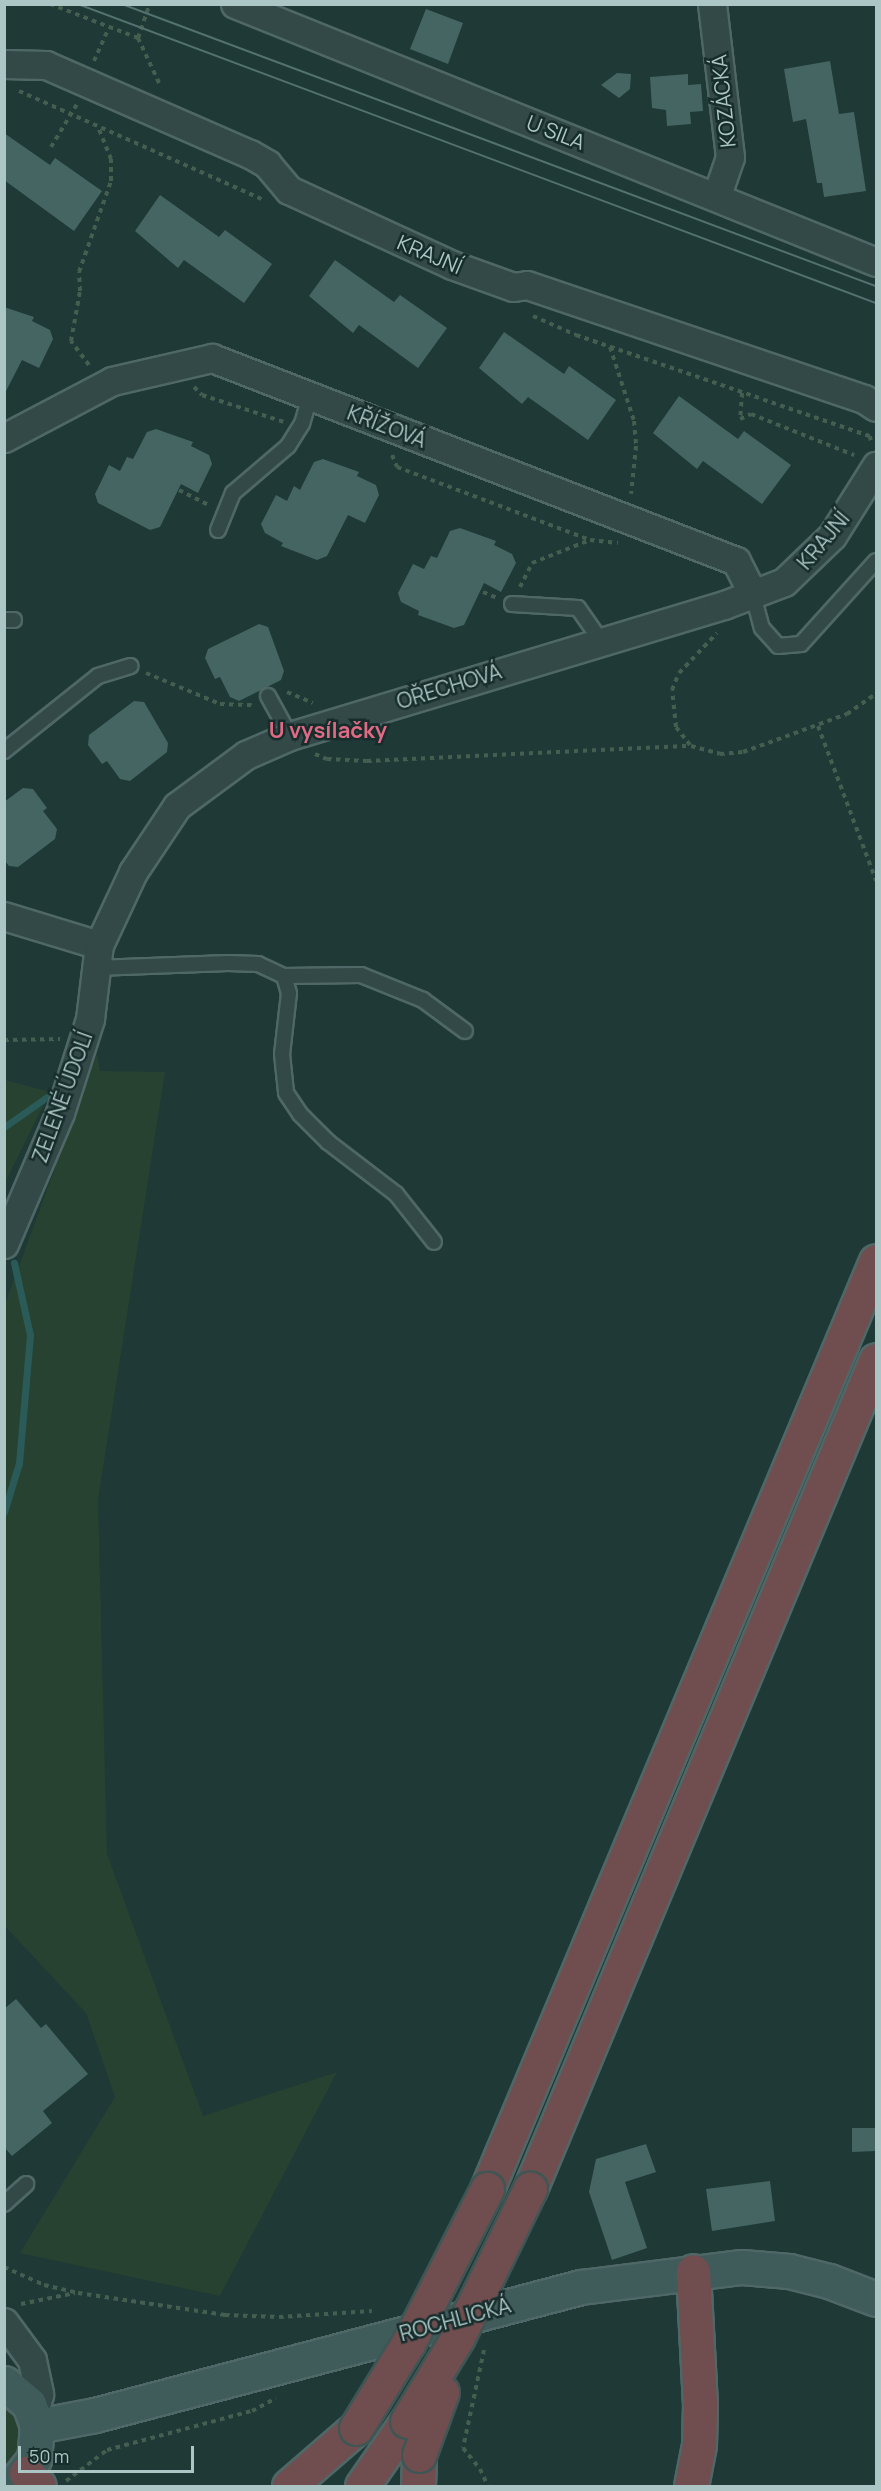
<!DOCTYPE html>
<meta charset="utf-8">
<style>
body{margin:0}
#map{position:relative;width:881px;height:2491px;overflow:hidden;background:#1e3936;font-family:Manrope,sans-serif}
div>[style]{position:absolute}
[style*='--x']{left:calc(var(--x)*1px);top:calc(var(--y)*1px);width:calc(var(--w)*1px);rotate:calc(var(--a)*1deg)}
.green>*{inset:0;background:#274230}
.stream>*{height:7px;margin:-3.5px;padding:0 3.5px;transform-origin:3.5px;border-radius:3.5px;background:#2b5b58}
.building>*{inset:0;background:#456563}
.path>*{height:4px;margin-top:-2px;transform-origin:0;background:repeating-linear-gradient(90deg,#445e50 0 4.5px,transparent 0 9px)}
.roads{filter:drop-shadow(2px 0 #4f6766) drop-shadow(-2px 0 #4f6766) drop-shadow(0 2px #4f6766) drop-shadow(0 -2px #4f6766)}
.lane>*{height:14px;margin:-7px;padding:0 7px;transform-origin:7px;border-radius:7px;background:#324947}
.street>*{height:27px;margin:-13.5px;padding:0 13.5px;transform-origin:13.5px;border-radius:13.5px;background:#324947}
.secondary>*{height:33px;margin:-16.5px;padding:0 16.5px;transform-origin:16.5px;border-radius:16.5px;background:#3f5c5b}
.highway>*{height:33px;margin:-16.5px;padding:0 16.5px;transform-origin:16.5px;border-radius:16.5px;background:#704e4f}
.tram>*{height:1.5px;margin:-0.75px;padding:0 0.75px;transform-origin:0.75px;border-radius:0.75px;background:#53716f}
.bridges{filter:drop-shadow(2px 0 #3f5655) drop-shadow(-2px 0 #3f5655) drop-shadow(0 2px #3f5655) drop-shadow(0 -2px #3f5655)}
.highway-bridge>*{height:33px;margin:-16.5px;padding:0 16.5px;transform-origin:16.5px;border-radius:16.5px;background:#704e4f}
span{translate:-50% -50%;white-space:nowrap;text-align:center;line-height:1.15;-webkit-text-stroke:5px #172d2c;paint-order:stroke}
.street-label{font-size:21px;color:#abc6c5}
.neighbourhood-label{font-size:22px;color:#e16a85;font-weight:700}
.frame{position:absolute;inset:0;border:6px solid #abc6c5;pointer-events:none}
.scale{position:absolute;left:18px;top:2446px;width:176px;height:27px;box-sizing:border-box;border:3px solid #abc6c5;border-top:0;padding-left:8px;font-size:18px;line-height:21px;white-space:nowrap;color:#abc6c5;-webkit-text-stroke:4px #172d2c;paint-order:stroke}
</style>
<div id="map">
<div class="green">
<i style="clip-path:polygon(97px 1054px,100px 1071px,165px 1072px,98px 1500px,107px 1854px,203px 2116px,337px 2072px,220px 2296px,20px 2253px,115px 2097px,86px 2013px,4px 1925px,5px 1304px)"></i>
<i style="clip-path:polygon(5px 1080px,50px 1092px,5px 1183px,4px 1080px)"></i>
<i style="clip-path:polygon(4px 2401px,20px 2423px,21px 2437px,18px 2451px,4px 2470px)"></i>
</div>
<div class="stream">
<i style="--x:4;--y:1127;--w:52;--a:-34.9"></i>
<i style="--x:4;--y:1512;--w:51;--a:-73"></i>
<i style="--x:19;--y:1463;--w:128;--a:-85.1"></i>
<i style="--x:30;--y:1335;--w:74;--a:-102.5"></i>
</div>
<div class="building">
<i style="clip-path:polygon(426px 9px,463px 23px,448px 64px,410px 49px)"></i>
<i style="clip-path:polygon(830px 61px,839px 114px,854px 112px,866px 191px,824px 197px,822px 183px,817px 183px,806px 119px,793px 122px,784px 69px)"></i>
<i style="clip-path:polygon(617px 73px,631px 74px,630px 89px,619px 98px,601px 85px)"></i>
<i style="clip-path:polygon(688px 74px,688px 85px,701px 84px,703px 111px,690px 112px,691px 124px,667px 126px,666px 110px,652px 108px,650px 77px)"></i>
<i style="clip-path:polygon(4px 133px,50px 165px,55px 158px,102px 191px,74px 231px,4px 180px)"></i>
<i style="clip-path:polygon(160px 195px,219px 237px,225px 230px,272px 264px,244px 303px,184px 260px,178px 268px,135px 231px)"></i>
<i style="clip-path:polygon(335px 260px,394px 302px,400px 295px,447px 328px,418px 368px,359px 325px,353px 333px,309px 296px)"></i>
<i style="clip-path:polygon(4px 307px,34px 317px,32px 321px,50px 330px,53px 339px,39px 368px,22px 360px,4px 395px)"></i>
<i style="clip-path:polygon(504px 332px,564px 374px,569px 366px,616px 400px,588px 440px,528px 397px,522px 404px,479px 368px)"></i>
<i style="clip-path:polygon(679px 396px,738px 439px,744px 431px,791px 465px,762px 504px,703px 461px,697px 469px,653px 433px)"></i>
<i style="clip-path:polygon(156px 429px,193px 442px,191px 446px,209px 455px,212px 464px,198px 493px,181px 484px,160px 527px,150px 530px,98px 503px,95px 494px,109px 465px,120px 471px,127px 457px,133px 459px,147px 432px)"></i>
<i style="clip-path:polygon(323px 459px,359px 472px,357px 476px,376px 485px,379px 495px,365px 523px,348px 515px,327px 556px,317px 560px,281px 546px,283px 543px,265px 533px,261px 524px,276px 495px,287px 501px,294px 486px,300px 490px,314px 462px)"></i>
<i style="clip-path:polygon(460px 528px,496px 541px,494px 545px,512px 554px,516px 563px,501px 592px,484px 583px,464px 625px,454px 628px,418px 615px,419px 611px,401px 602px,398px 593px,413px 564px,424px 569px,431px 556px,437px 558px,450px 531px)"></i>
<i style="clip-path:polygon(259px 624px,268px 627px,284px 671px,281px 680px,239px 701px,230px 697px,220px 677px,215px 679px,205px 658px,208px 649px)"></i>
<i style="clip-path:polygon(134px 701px,144px 702px,168px 743px,167px 752px,130px 781px,120px 779px,107px 761px,102px 764px,88px 745px,89px 735px)"></i>
<i style="clip-path:polygon(23px 788px,33px 789px,47px 808px,43px 811px,57px 829px,55px 839px,18px 867px,9px 866px,4px 860px,4px 802px)"></i>
<i style="clip-path:polygon(16px 1999px,41px 2028px,46px 2024px,88px 2074px,43px 2111px,52px 2123px,12px 2156px,4px 2147px,4px 2009px)"></i>
<i style="clip-path:polygon(852px 2128px,876px 2128px,876px 2151px,852px 2152px)"></i>
<i style="clip-path:polygon(646px 2144px,656px 2172px,625px 2182px,647px 2248px,612px 2260px,589px 2192px,596px 2159px)"></i>
<i style="clip-path:polygon(770px 2181px,775px 2221px,712px 2231px,706px 2189px)"></i>
</div>
<div class="path">
<i style="--x:50;--y:4;--w:94;--a:21.1"></i>
<i style="--x:138;--y:38;--w:36;--a:-71"></i>
<i style="--x:138;--y:38;--w:54;--a:64.9"></i>
<i style="--x:94;--y:61;--w:35;--a:-66"></i>
<i style="--x:19;--y:91;--w:268;--a:24"></i>
<i style="--x:51;--y:147;--w:50;--a:-58.8"></i>
<i style="--x:533;--y:316;--w:47;--a:23.8"></i>
<i style="--x:576;--y:335;--w:311;--a:19"></i>
<i style="--x:870;--y:436;--w:6;--a:81"></i>
<i style="--x:610;--y:347;--w:78;--a:72"></i>
<i style="--x:634;--y:421;--w:25;--a:85"></i>
<i style="--x:636;--y:446;--w:48;--a:95.9"></i>
<i style="--x:89;--y:365;--w:30;--a:-127"></i>
<i style="--x:71;--y:341;--w:51;--a:-79.8"></i>
<i style="--x:80;--y:291;--w:19;--a:-93"></i>
<i style="--x:79;--y:272;--w:96;--a:-70.6"></i>
<i style="--x:111;--y:181;--w:22;--a:-90"></i>
<i style="--x:111;--y:159;--w:35;--a:-112"></i>
<i style="--x:194;--y:387;--w:11;--a:45"></i>
<i style="--x:202;--y:395;--w:86;--a:18.2"></i>
<i style="--x:742;--y:393;--w:26;--a:94"></i>
<i style="--x:740;--y:419;--w:12;--a:-24"></i>
<i style="--x:751;--y:414;--w:111;--a:21.7"></i>
<i style="--x:392;--y:455;--w:13;--a:67"></i>
<i style="--x:397;--y:467;--w:206;--a:20.7"></i>
<i style="--x:590;--y:540;--w:28;--a:6"></i>
<i style="--x:179;--y:490;--w:35;--a:27"></i>
<i style="--x:520;--y:587;--w:27;--a:-63"></i>
<i style="--x:532;--y:563;--w:62;--a:-21.6"></i>
<i style="--x:483;--y:592;--w:15;--a:23"></i>
<i style="--x:146;--y:673;--w:80;--a:22.7"></i>
<i style="--x:220;--y:704;--w:35;--a:2"></i>
<i style="--x:287;--y:692;--w:28;--a:23"></i>
<i style="--x:818;--y:726;--w:165;--a:69.4"></i>
<i style="--x:690;--y:745;--w:23;--a:-128"></i>
<i style="--x:676;--y:727;--w:37;--a:-96"></i>
<i style="--x:672;--y:690;--w:18;--a:-68"></i>
<i style="--x:679;--y:673;--w:55;--a:-46.5"></i>
<i style="--x:315;--y:754;--w:13;--a:23"></i>
<i style="--x:327;--y:759;--w:40;--a:2.9"></i>
<i style="--x:367;--y:761;--w:324;--a:-2.7"></i>
<i style="--x:691;--y:746;--w:30;--a:15"></i>
<i style="--x:720;--y:754;--w:23;--a:-5"></i>
<i style="--x:743;--y:752;--w:111;--a:-20.1"></i>
<i style="--x:847;--y:714;--w:35;--a:-35"></i>
<i style="--x:4;--y:1040;--w:56;--a:-1"></i>
<i style="--x:4;--y:2267;--w:44;--a:24.2"></i>
<i style="--x:44;--y:2285;--w:35;--a:13"></i>
<i style="--x:78;--y:2293;--w:149;--a:8.5"></i>
<i style="--x:225;--y:2315;--w:54;--a:2.1"></i>
<i style="--x:279;--y:2317;--w:93;--a:-3.7"></i>
<i style="--x:21;--y:2304;--w:55;--a:-11.5"></i>
<i style="--x:484;--y:2350;--w:100;--a:102.1"></i>
<i style="--x:463;--y:2448;--w:27;--a:51"></i>
<i style="--x:480;--y:2469;--w:19;--a:65"></i>
<i style="--x:66;--y:2481;--w:51;--a:-37.1"></i>
<i style="--x:107;--y:2450;--w:150;--a:-15.1"></i>
<i style="--x:252;--y:2411;--w:27;--a:-28"></i>
</div>
<div class="roads">
<div class="lane">
<i style="--x:218;--y:530;--w:40;--a:-68"></i>
<i style="--x:233;--y:493;--w:72;--a:-40.5"></i>
<i style="--x:288;--y:446;--w:26;--a:-58"></i>
<i style="--x:302;--y:424;--w:29;--a:-74"></i>
<i style="--x:753;--y:595;--w:34;--a:75"></i>
<i style="--x:762;--y:628;--w:24;--a:48"></i>
<i style="--x:778;--y:646;--w:23;--a:-5"></i>
<i style="--x:801;--y:644;--w:112;--a:-47.9"></i>
<i style="--x:512;--y:604;--w:66;--a:3.5"></i>
<i style="--x:578;--y:608;--w:40;--a:55.1"></i>
<i style="--x:4;--y:620;--w:10;--a:0"></i>
<i style="--x:268;--y:696;--w:46;--a:61.2"></i>
<i style="--x:4;--y:751;--w:120;--a:-38.6"></i>
<i style="--x:98;--y:676;--w:34;--a:-17"></i>
<i style="--x:96;--y:968;--w:132;--a:-2.2"></i>
<i style="--x:228;--y:963;--w:30;--a:2"></i>
<i style="--x:258;--y:964;--w:29;--a:25"></i>
<i style="--x:284;--y:976;--w:77;--a:-0.7"></i>
<i style="--x:361;--y:975;--w:67;--a:22"></i>
<i style="--x:423;--y:1000;--w:52;--a:36.4"></i>
<i style="--x:284;--y:976;--w:18;--a:74"></i>
<i style="--x:289;--y:993;--w:61;--a:96.5"></i>
<i style="--x:282;--y:1054;--w:39;--a:84"></i>
<i style="--x:286;--y:1093;--w:25;--a:56"></i>
<i style="--x:300;--y:1114;--w:40;--a:45"></i>
<i style="--x:328;--y:1142;--w:86;--a:37.4"></i>
<i style="--x:396;--y:1194;--w:61;--a:51.6"></i>
<i style="--x:4;--y:2204;--w:30;--a:-42"></i>
</div>
<div class="street">
<i style="--x:235;--y:4;--w:691;--a:21.92"></i>
<i style="--x:712;--y:4;--w:154;--a:83.3"></i>
<i style="--x:730;--y:157;--w:40;--a:108.9"></i>
<i style="--x:4;--y:64;--w:42;--a:1.4"></i>
<i style="--x:46;--y:65;--w:223;--a:23.6"></i>
<i style="--x:250;--y:154;--w:20;--a:30"></i>
<i style="--x:267;--y:164;--w:34;--a:50"></i>
<i style="--x:289;--y:190;--w:179;--a:24.7"></i>
<i style="--x:452;--y:265;--w:65;--a:19.8"></i>
<i style="--x:513;--y:287;--w:14;--a:-8"></i>
<i style="--x:527;--y:285;--w:356;--a:18.7"></i>
<i style="--x:864;--y:399;--w:14;--a:34"></i>
<i style="--x:4;--y:438;--w:122;--a:-27.8"></i>
<i style="--x:112;--y:381;--w:103;--a:-13"></i>
<i style="--x:212;--y:358;--w:562;--a:21.18"></i>
<i style="--x:736;--y:561;--w:38;--a:63"></i>
<i style="--x:4;--y:916;--w:99;--a:17"></i>
<i style="--x:4;--y:1244;--w:142;--a:-66.9"></i>
<i style="--x:60;--y:1113;--w:99;--a:-72.3"></i>
<i style="--x:90;--y:1019;--w:75;--a:-83.1"></i>
<i style="--x:99;--y:945;--w:81;--a:-65"></i>
<i style="--x:133;--y:872;--w:79;--a:-56.3"></i>
<i style="--x:177;--y:806;--w:86;--a:-36.5"></i>
<i style="--x:246;--y:755;--w:48;--a:-23.4"></i>
<i style="--x:290;--y:736;--w:453;--a:-16.8"></i>
<i style="--x:724;--y:605;--w:64;--a:-21"></i>
<i style="--x:784;--y:582;--w:66;--a:-43.8"></i>
<i style="--x:832;--y:536;--w:83;--a:-57.8"></i>
<i style="--x:4;--y:2322;--w:47;--a:53.6"></i>
<i style="--x:32;--y:2360;--w:35;--a:78"></i>
<i style="--x:39;--y:2394;--w:21;--a:104"></i>
</div>
<div class="secondary">
<i style="--x:4;--y:2383;--w:33;--a:40"></i>
<i style="--x:29;--y:2404;--w:23;--a:70"></i>
<i style="--x:37;--y:2426;--w:33;--a:95"></i>
<i style="--x:34;--y:2459;--w:35;--a:129"></i>
<i style="--x:37;--y:2426;--w:59;--a:-10.7"></i>
<i style="--x:95;--y:2415;--w:503;--a:-14.76"></i>
<i style="--x:581;--y:2287;--w:162;--a:-7.1"></i>
<i style="--x:742;--y:2267;--w:47;--a:4.9"></i>
<i style="--x:789;--y:2271;--w:41;--a:14"></i>
<i style="--x:829;--y:2281;--w:50;--a:21"></i>
</div>
<div class="highway">
<i style="--x:487;--y:2189;--w:1006;--a:-67.26"></i>
<i style="--x:530;--y:2189;--w:898;--a:-67.35"></i>
<i style="--x:26;--y:2473;--w:18;--a:45"></i>
<i style="--x:289;--y:2486;--w:89;--a:-40.9"></i>
<i style="--x:362;--y:2486;--w:79;--a:-55.3"></i>
<i style="--x:418;--y:2486;--w:31;--a:-88"></i>
<i style="--x:691;--y:2486;--w:42;--a:-79"></i>
<i style="--x:699;--y:2445;--w:40;--a:-88.6"></i>
<i style="--x:700;--y:2405;--w:134;--a:-93"></i>
</div>
</div>
<div class="tram">
<i style="--x:78;--y:4;--w:852;--a:20.54"></i>
<i style="--x:122;--y:4;--w:805;--a:20.51"></i>
</div>
<div class="bridges">
<div class="highway-bridge">
<i style="--x:407;--y:2421;--w:98;--a:-58.7"></i>
<i style="--x:458;--y:2337;--w:165;--a:-64.1"></i>
<i style="--x:356;--y:2428;--w:101;--a:-58.4"></i>
<i style="--x:409;--y:2342;--w:172;--a:-63"></i>
<i style="--x:419;--y:2455;--w:67;--a:-69.9"></i>
</div>
</div>
<div class="street-label">
<span style="left:723px;top:101px;rotate:-96deg">KOZÁCKÁ</span>
<span style="left:556px;top:132px;rotate:21deg">U SILA</span>
<span style="left:430px;top:254px;rotate:23deg">KRAJNÍ</span>
<span style="left:387px;top:426px;rotate:21deg">KŘÍŽOVÁ</span>
<span style="left:823px;top:540px;rotate:-50deg">KRAJNÍ</span>
<span style="left:449px;top:686px;rotate:-17deg">OŘECHOVÁ</span>
<span style="left:62px;top:1097px;rotate:-70deg">ZELENÉ ÚDOLÍ</span>
<span style="left:455px;top:2319px;rotate:-15deg">ROCHLICKÁ</span>
</div>
<div class="neighbourhood-label">
<span style="left:328px;top:731px">U vysílačky</span>
</div>
<div class="frame"></div>
<div class="scale">50 m</div>
</div>
